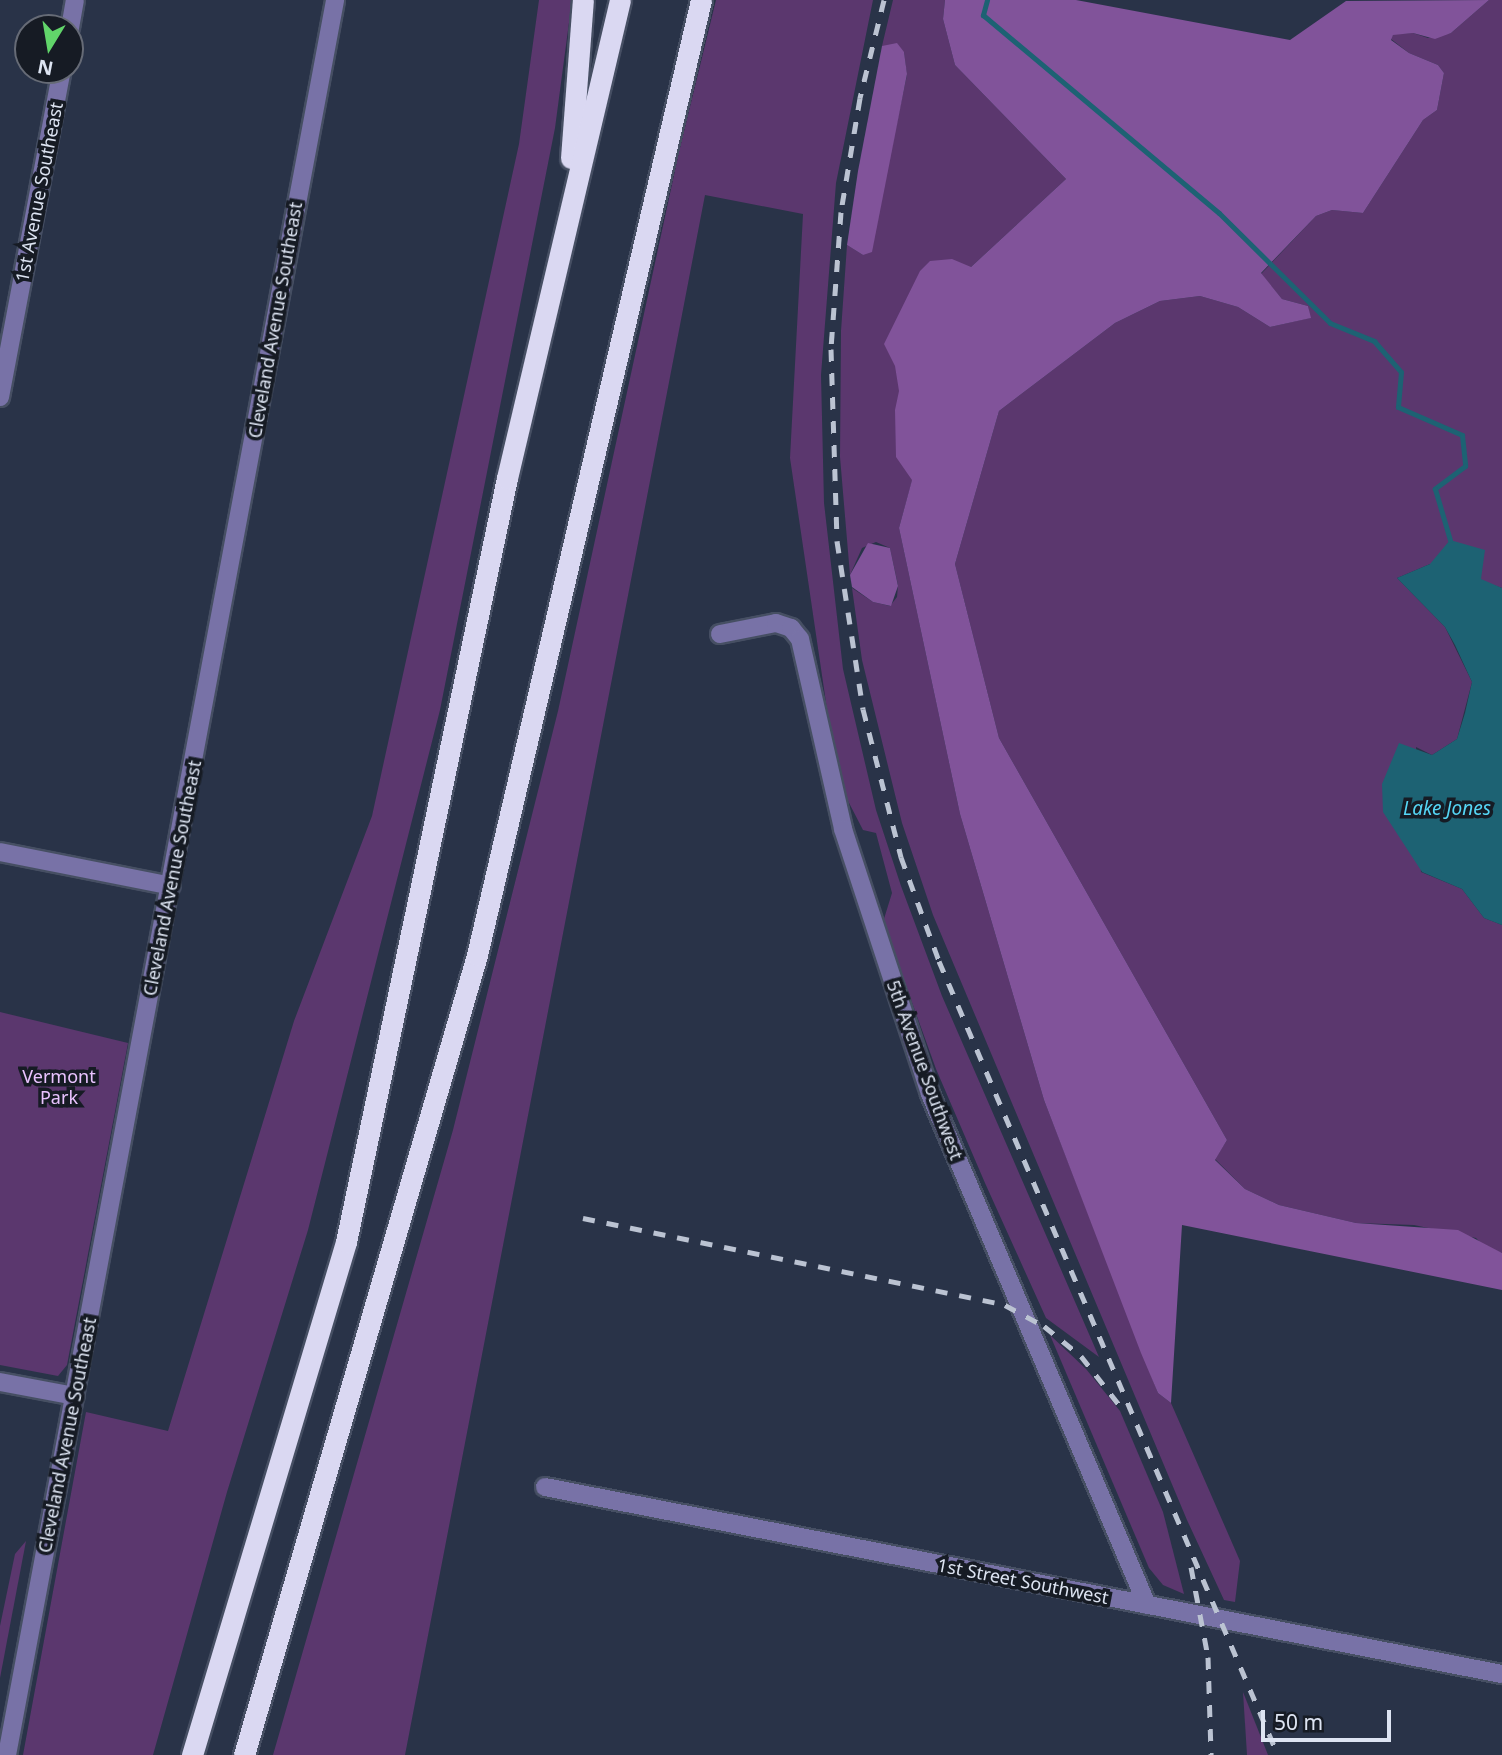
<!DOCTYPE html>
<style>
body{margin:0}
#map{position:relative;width:1502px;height:1755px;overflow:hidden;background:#293348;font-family:"Noto Sans",sans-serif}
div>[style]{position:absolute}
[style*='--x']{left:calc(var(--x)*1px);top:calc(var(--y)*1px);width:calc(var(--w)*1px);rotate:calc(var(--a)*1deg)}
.green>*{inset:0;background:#5b376e}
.forest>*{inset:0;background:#81539a}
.water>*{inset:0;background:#1d6273}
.stream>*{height:5px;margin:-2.5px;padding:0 2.5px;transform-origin:2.5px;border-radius:2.5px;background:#1d6273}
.roads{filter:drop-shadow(2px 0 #464f63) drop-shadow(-2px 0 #464f63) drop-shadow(0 2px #464f63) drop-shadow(0 -2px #464f63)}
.minor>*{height:18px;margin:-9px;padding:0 9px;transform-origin:9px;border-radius:9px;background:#7872a7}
.highway>*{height:21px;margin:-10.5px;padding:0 10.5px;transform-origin:10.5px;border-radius:10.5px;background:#dad8f2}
.rail>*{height:5px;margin-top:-2.5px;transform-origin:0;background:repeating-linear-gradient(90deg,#bbc3d2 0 12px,transparent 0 24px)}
span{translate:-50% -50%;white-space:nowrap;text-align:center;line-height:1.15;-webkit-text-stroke:7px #161b24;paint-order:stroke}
.street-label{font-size:18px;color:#dde4f2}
.park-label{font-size:18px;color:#e9c3ff}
.water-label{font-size:19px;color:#55d6f5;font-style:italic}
.north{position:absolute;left:14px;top:14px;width:70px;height:70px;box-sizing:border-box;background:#161b24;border:2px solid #666b76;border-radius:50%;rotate:191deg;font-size:19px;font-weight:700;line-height:28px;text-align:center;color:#dde4f2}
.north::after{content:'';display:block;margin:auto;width:24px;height:32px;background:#61d56a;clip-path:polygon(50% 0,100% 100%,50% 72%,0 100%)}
.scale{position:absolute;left:1261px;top:1710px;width:130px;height:32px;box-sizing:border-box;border:4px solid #dde4f2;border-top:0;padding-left:9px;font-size:21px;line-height:24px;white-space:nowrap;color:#dde4f2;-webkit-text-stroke:5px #161b24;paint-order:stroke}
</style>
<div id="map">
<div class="green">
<i style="clip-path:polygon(539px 0,572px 0,555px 128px,440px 710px,308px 1230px,227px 1492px,153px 1755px,23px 1755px,86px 1412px,168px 1431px,294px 1021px,372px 816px,519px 144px)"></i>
<i style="clip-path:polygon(716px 0,873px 0,836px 183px,821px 375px,824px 503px,843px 669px,876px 810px,901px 886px,942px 996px,1099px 1357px,1046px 1318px,985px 1183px,936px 1069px,883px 922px,892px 893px,876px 833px,863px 830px,847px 799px,833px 750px,790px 458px,803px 214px,705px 195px,405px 1755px,273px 1755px,453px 1130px,558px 711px,679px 152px)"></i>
<i style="clip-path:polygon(893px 0,945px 0,943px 19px,955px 65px,1066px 179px,971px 267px,899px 528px,960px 814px,1044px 1100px,1158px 1393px,1171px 1403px,1240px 1561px,1235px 1602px,1224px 1600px,1187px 1520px,933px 915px,902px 823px,862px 660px,852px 588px,873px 602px,890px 606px,897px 597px,898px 585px,890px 548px,876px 542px,862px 548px,850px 575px,840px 457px,841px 331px,847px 245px,863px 255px,879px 207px,907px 75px,904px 52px,882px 46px)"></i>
<i style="clip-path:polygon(1489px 0,1502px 0,1502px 588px,1430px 564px,1397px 578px,1445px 627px,1472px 682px,1457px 739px,1432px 755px,1416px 747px,1421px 872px,1462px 889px,1484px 918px,1502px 925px,1502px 1253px,1485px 1248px,1476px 1238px,1414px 1225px,1356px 1223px,1279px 1205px,1245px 1189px,1215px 1159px,1227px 1140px,999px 738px,955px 564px,999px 411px,1115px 323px,1160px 301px,1200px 296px,1238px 307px,1270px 327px,1310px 318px,1308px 306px,1282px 299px,1261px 274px,1316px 216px,1332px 210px,1363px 213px,1423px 120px,1437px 110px,1444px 73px,1438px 65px,1409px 53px,1391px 39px,1393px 34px,1413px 33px,1428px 38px,1451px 33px)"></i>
<i style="clip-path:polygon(0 1012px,128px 1043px,67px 1365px,58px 1376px,0 1365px)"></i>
<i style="clip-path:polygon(1050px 1335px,1086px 1369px,1120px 1411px,1163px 1512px,1184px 1594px,1163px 1585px,1149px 1568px)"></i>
<i style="clip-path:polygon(26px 1541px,0 1678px,0 1626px,15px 1554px)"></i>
<i style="clip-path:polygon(1243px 1692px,1268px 1755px,1247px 1755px)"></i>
</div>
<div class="forest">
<i style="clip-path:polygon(945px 0,1076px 0,1290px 40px,1346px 1px,1489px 0,1451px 33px,1435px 39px,1413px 33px,1393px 35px,1391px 40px,1409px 53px,1438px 65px,1444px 73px,1437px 110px,1423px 120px,1363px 213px,1332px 210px,1316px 216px,1261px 273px,1282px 299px,1308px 306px,1311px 318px,1270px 327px,1238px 307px,1200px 296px,1160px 301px,1115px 323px,999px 411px,955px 564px,999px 738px,1227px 1140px,1215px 1160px,1245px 1189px,1279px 1205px,1356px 1223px,1458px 1230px,1502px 1253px,1502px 1290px,1182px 1225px,1171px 1403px,1158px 1393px,1141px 1353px,1044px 1100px,960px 814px,899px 528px,912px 480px,896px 457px,895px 410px,899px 391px,895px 366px,884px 344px,920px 271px,930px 261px,952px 259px,971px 267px,1066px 179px,955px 65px,943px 19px)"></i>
<i style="clip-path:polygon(897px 43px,904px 52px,907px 74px,872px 252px,863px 255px,847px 245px,858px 171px,882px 46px)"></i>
<i style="clip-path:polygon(868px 543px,890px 548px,898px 586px,891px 606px,873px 602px,852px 587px,850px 575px)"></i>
</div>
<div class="water">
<i style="clip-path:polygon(1450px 540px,1485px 550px,1481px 579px,1502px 588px,1502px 925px,1484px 918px,1462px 889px,1422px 872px,1383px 812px,1382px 784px,1399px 743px,1432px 755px,1457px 739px,1465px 713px,1472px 682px,1455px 645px,1445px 627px,1397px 578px,1430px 564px)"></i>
</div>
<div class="stream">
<i style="--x:987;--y:0;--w:16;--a:105"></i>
<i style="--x:983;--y:15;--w:308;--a:40"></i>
<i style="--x:1219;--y:213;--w:156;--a:44.7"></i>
<i style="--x:1330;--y:323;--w:48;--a:22.2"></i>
<i style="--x:1374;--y:341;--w:41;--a:48.9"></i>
<i style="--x:1401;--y:372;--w:35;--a:95"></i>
<i style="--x:1398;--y:407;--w:70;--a:23.6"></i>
<i style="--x:1462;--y:435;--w:31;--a:84"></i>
<i style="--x:1465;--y:466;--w:38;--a:143"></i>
<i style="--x:1435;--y:489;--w:53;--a:73.6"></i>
</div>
<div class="roads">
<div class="minor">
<i style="--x:70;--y:28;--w:28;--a:-80"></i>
<i style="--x:0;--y:397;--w:333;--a:-79.3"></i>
<i style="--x:720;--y:634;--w:57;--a:-11.1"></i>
<i style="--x:776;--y:623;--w:16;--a:18"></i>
<i style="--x:791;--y:628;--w:14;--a:51"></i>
<i style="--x:800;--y:639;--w:195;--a:77.2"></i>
<i style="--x:843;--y:829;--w:279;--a:71.8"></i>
<i style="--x:930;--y:1094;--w:555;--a:66.99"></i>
<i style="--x:0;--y:852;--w:174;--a:11.2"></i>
<i style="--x:0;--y:1382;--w:76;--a:10.6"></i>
<i style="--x:545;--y:1487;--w:975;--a:11.06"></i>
<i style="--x:7;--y:1755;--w:1785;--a:-79.41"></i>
</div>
<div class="highway">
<i style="--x:571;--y:158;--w:158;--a:-85.7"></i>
<i style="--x:192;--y:1755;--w:536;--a:-73.29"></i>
<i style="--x:346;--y:1242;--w:781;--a:-78.1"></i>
<i style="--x:507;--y:478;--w:491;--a:-76.7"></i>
<i style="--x:244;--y:1755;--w:833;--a:-73.76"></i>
<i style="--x:477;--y:955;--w:981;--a:-76.8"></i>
</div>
</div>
<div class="rail">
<i style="--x:884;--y:0;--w:101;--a:103.8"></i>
<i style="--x:860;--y:98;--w:116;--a:99.5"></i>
<i style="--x:841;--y:212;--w:137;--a:94.2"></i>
<i style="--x:831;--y:349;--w:192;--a:88.2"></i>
<i style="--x:837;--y:541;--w:170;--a:81.2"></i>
<i style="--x:863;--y:709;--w:153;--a:75.6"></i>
<i style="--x:901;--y:857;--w:111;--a:69.9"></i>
<i style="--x:939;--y:961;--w:863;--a:66.88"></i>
<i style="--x:583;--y:1218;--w:431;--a:11.6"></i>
<i style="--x:1005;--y:1305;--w:44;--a:28.3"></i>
<i style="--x:1044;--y:1326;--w:48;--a:39"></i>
<i style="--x:1081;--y:1356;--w:70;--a:52"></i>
<i style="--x:1191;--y:1567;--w:92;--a:79.3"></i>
<i style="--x:1208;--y:1657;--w:98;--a:88.2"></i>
</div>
<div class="street-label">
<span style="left:39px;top:192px;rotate:-79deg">1st Avenue Southeast</span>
<span style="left:275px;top:320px;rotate:-80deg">Cleveland Avenue Southeast</span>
<span style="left:172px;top:878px;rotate:-79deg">Cleveland Avenue Southeast</span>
<span style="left:925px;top:1070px;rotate:70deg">5th Avenue Southwest</span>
<span style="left:67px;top:1435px;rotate:-79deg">Cleveland Avenue Southeast</span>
<span style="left:1023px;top:1581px;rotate:11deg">1st Street Southwest</span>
</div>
<div class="park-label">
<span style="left:59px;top:1087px">Vermont<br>Park</span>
</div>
<div class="water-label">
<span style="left:1447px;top:809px">Lake Jones</span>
</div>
<div class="north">N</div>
<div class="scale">50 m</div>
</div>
